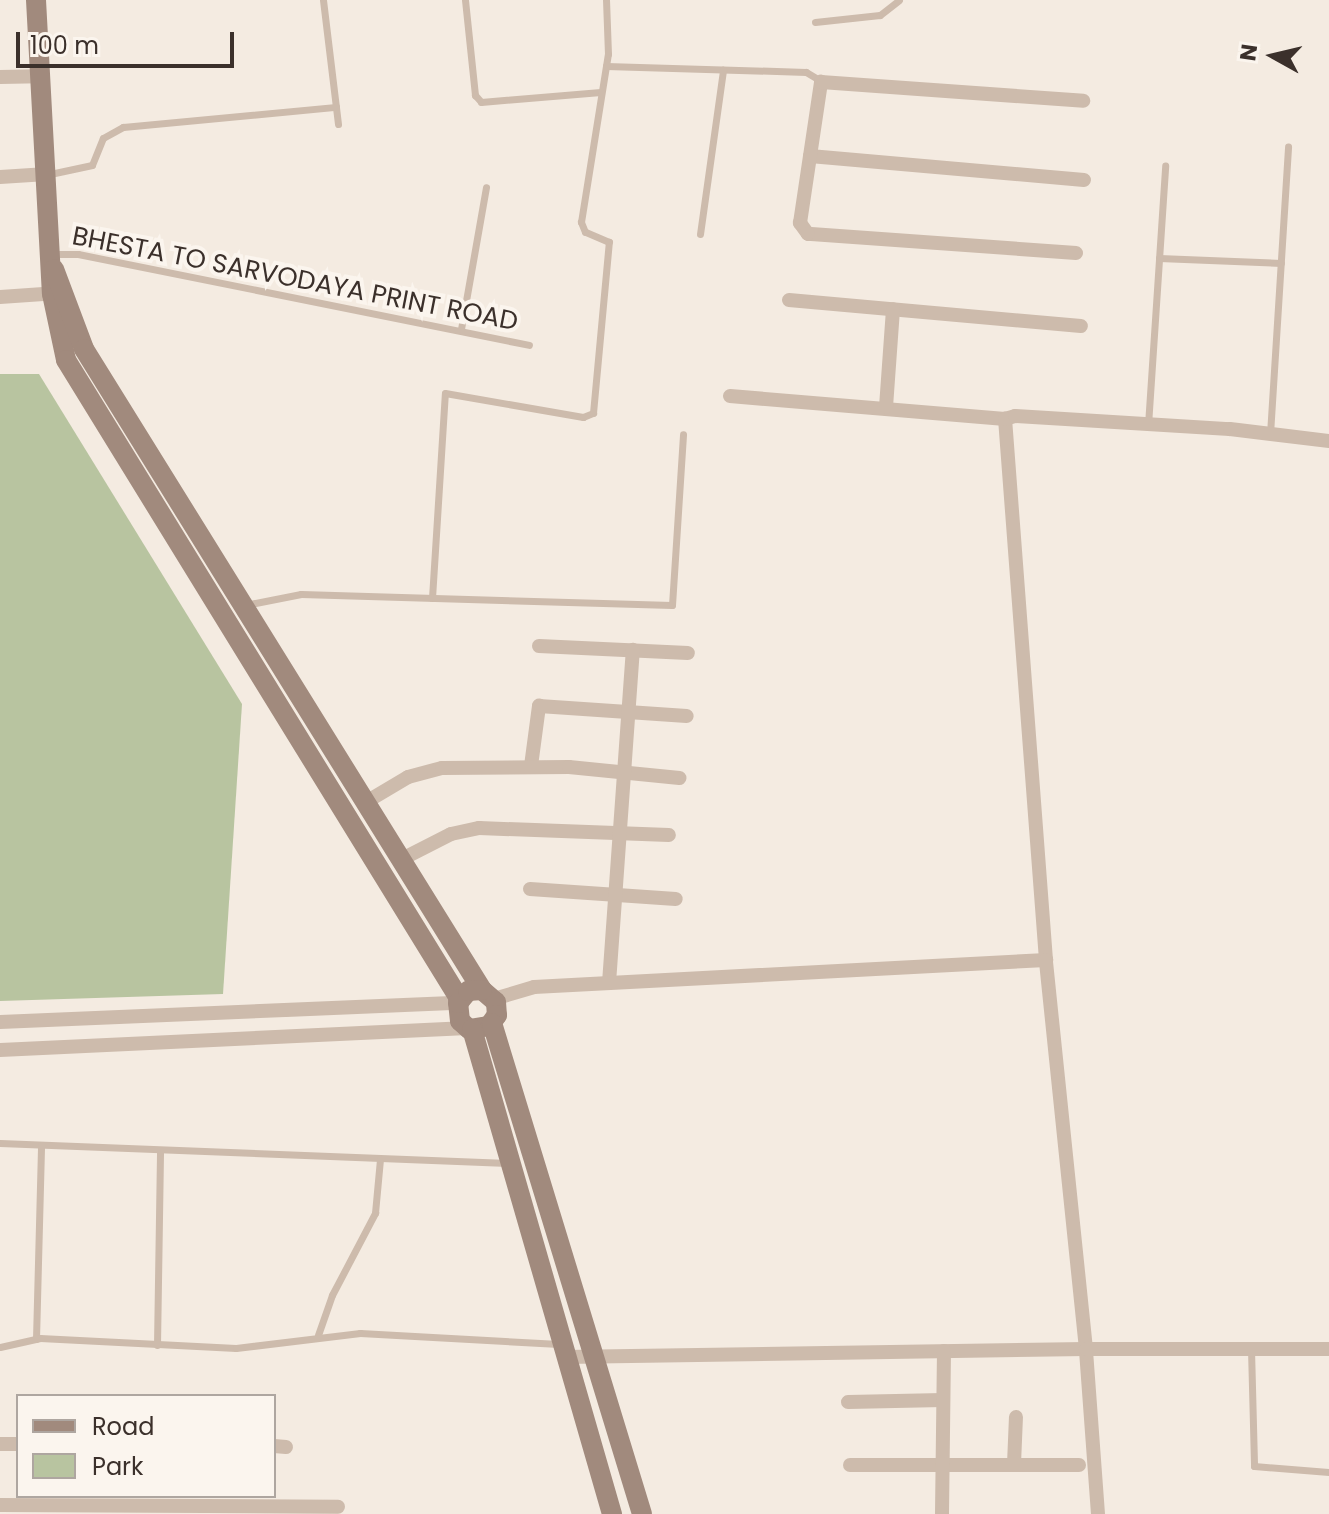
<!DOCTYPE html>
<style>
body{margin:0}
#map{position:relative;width:1329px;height:1514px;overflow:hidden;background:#f4ebe1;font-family:Poppins,sans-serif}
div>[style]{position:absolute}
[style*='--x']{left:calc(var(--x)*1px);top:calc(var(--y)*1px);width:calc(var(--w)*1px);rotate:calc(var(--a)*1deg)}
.green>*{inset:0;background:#b8c4a0}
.service>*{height:7px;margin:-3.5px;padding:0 3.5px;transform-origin:3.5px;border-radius:3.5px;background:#cdbbac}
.minor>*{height:14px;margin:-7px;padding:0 7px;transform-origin:7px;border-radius:7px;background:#cdbbac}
.secondary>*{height:20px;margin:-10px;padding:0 10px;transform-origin:10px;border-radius:10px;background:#a18a7d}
span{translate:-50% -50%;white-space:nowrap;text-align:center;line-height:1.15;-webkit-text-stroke:8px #fbf5ee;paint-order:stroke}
.street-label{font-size:26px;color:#3b302b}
.legend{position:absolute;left:16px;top:1394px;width:260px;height:104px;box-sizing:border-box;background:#fbf5ee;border:2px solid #aea6a0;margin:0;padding:10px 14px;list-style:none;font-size:24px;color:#3b302b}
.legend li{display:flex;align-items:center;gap:16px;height:40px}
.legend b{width:40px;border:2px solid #aea6a0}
.north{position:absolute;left:1233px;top:16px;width:80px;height:80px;-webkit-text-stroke:6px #fbf5ee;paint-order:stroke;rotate:278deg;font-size:22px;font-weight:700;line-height:32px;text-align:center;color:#3b302b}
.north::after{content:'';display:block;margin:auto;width:28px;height:36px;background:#3b302b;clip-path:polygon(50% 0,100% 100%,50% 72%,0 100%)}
.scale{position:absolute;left:16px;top:32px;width:218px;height:36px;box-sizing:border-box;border:4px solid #3b302b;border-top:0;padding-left:10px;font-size:24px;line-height:28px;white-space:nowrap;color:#3b302b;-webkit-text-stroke:6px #fbf5ee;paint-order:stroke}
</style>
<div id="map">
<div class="green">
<i style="clip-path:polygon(0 374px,39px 374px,242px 704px,223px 994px,0 1001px)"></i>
</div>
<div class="service">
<i style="--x:323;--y:0;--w:125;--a:83.1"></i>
<i style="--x:465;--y:0;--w:96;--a:84"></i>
<i style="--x:475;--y:95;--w:9;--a:49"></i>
<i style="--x:481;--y:102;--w:120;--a:-4.8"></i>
<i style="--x:815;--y:22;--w:65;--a:-6.1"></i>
<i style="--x:880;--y:15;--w:24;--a:-38"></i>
<i style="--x:606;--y:66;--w:200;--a:1.7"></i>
<i style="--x:806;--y:72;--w:17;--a:31"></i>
<i style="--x:50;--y:174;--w:43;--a:-12.1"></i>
<i style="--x:92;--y:165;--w:29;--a:-68"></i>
<i style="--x:103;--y:138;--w:23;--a:-29"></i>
<i style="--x:123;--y:127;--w:214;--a:-5.4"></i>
<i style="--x:700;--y:234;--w:166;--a:-82"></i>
<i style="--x:53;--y:254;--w:25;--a:0"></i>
<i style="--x:78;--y:254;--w:460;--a:11.4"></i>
<i style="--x:1159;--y:258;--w:122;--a:2.3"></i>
<i style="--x:461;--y:329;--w:144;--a:-80"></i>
<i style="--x:1148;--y:425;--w:260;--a:-86.2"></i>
<i style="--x:1270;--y:434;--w:288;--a:-86.4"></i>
<i style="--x:432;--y:598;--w:205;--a:-86.4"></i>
<i style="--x:445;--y:393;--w:140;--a:9.9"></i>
<i style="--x:583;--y:417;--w:11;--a:-22"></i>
<i style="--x:593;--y:413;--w:172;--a:-84.7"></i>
<i style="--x:609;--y:242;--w:26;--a:-157"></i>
<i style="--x:585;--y:232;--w:11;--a:-112"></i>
<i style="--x:581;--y:222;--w:170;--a:-80.9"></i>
<i style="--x:608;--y:54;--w:54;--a:-92.1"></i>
<i style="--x:245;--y:605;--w:57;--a:-11.1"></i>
<i style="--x:301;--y:594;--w:371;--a:1.7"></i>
<i style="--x:672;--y:605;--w:171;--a:-86.3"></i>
<i style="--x:0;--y:1143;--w:508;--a:2.25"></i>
<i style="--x:318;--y:1335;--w:42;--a:-70.7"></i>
<i style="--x:332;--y:1295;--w:93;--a:-62.3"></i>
<i style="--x:375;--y:1213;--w:54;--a:-84.7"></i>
<i style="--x:36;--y:1339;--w:194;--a:-88.5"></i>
<i style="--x:157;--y:1345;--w:195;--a:-89.1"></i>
<i style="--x:0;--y:1347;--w:41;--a:-12.7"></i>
<i style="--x:40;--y:1338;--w:196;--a:2.9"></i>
<i style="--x:236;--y:1348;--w:125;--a:-6.9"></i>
<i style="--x:360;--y:1333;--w:199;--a:3.2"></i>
<i style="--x:1251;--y:1349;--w:117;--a:88.5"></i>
<i style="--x:1254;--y:1466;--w:75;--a:4.6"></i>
</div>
<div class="minor">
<i style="--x:0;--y:77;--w:39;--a:-1"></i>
<i style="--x:810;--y:156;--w:275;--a:5"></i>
<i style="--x:0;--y:177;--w:47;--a:-3.7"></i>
<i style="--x:1076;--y:253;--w:269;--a:-175.9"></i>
<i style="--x:808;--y:234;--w:14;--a:-126"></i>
<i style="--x:800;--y:223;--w:143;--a:-81.5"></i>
<i style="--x:821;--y:82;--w:263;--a:4.1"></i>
<i style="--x:0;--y:297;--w:58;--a:-3.9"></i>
<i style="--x:789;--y:300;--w:293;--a:5.1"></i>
<i style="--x:730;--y:396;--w:276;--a:4.8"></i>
<i style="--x:886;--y:407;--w:98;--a:-85.9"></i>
<i style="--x:539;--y:646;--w:149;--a:2.7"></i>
<i style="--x:531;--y:766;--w:61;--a:-82.4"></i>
<i style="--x:539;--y:706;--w:148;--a:3.9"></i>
<i style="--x:366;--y:802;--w:49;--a:-30.8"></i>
<i style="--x:408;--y:777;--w:35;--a:-15"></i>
<i style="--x:442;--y:768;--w:127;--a:-0.5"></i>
<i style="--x:569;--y:767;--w:111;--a:5.7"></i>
<i style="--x:402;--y:859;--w:55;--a:-27"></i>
<i style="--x:451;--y:834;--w:29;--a:-12"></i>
<i style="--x:479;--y:828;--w:190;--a:2.1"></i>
<i style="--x:530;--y:889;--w:146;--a:3.9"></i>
<i style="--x:609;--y:983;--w:334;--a:-85.9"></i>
<i style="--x:494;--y:999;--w:42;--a:-16.7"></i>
<i style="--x:534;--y:987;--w:513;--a:-3.02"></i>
<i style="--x:1046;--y:960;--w:543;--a:-94.33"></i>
<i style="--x:1005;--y:419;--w:10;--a:-17"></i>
<i style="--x:1015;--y:416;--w:215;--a:3.5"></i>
<i style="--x:1230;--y:429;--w:100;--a:6.9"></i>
<i style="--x:0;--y:1022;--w:458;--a:-2.4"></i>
<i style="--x:0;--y:1050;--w:468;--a:-2.7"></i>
<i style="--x:565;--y:1357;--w:521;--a:-0.88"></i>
<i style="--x:1086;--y:1349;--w:391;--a:-95.9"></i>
<i style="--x:848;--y:1402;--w:95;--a:-1.2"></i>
<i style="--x:0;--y:1444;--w:18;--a:0"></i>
<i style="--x:274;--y:1446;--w:12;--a:5"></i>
<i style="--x:1014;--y:1464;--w:47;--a:-87.6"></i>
<i style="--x:850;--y:1465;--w:229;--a:0"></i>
<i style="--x:0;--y:1505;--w:338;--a:0.3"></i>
<i style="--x:942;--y:1514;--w:163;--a:-89.3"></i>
<i style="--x:1098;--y:1514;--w:165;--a:-94.2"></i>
<i style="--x:1086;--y:1349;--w:243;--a:0"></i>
</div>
<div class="secondary">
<i style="--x:36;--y:0;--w:294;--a:86.9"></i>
<i style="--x:52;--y:294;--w:67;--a:78"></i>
<i style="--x:66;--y:360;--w:752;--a:58.38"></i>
<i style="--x:54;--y:269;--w:85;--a:69.4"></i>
<i style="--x:84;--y:349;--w:755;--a:58.16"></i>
<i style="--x:482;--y:990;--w:18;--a:41"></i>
<i style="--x:496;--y:1002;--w:13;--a:86"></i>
<i style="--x:497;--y:1015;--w:14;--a:126"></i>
<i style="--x:489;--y:1026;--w:20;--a:171"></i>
<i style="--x:469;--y:1029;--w:12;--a:-138"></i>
<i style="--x:460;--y:1021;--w:18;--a:-96"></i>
<i style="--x:458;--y:1003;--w:16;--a:-50"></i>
<i style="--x:468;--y:991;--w:14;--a:-4"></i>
<i style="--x:492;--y:1023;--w:513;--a:73.01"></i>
<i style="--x:472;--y:1029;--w:505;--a:73.9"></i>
</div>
<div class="street-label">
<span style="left:295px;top:279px;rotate:11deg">BHESTA TO SARVODAYA PRINT ROAD</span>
</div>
<ul class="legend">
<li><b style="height:10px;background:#a18a7d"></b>Road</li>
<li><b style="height:22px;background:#b8c4a0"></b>Park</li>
</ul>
<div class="north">N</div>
<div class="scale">100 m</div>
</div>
